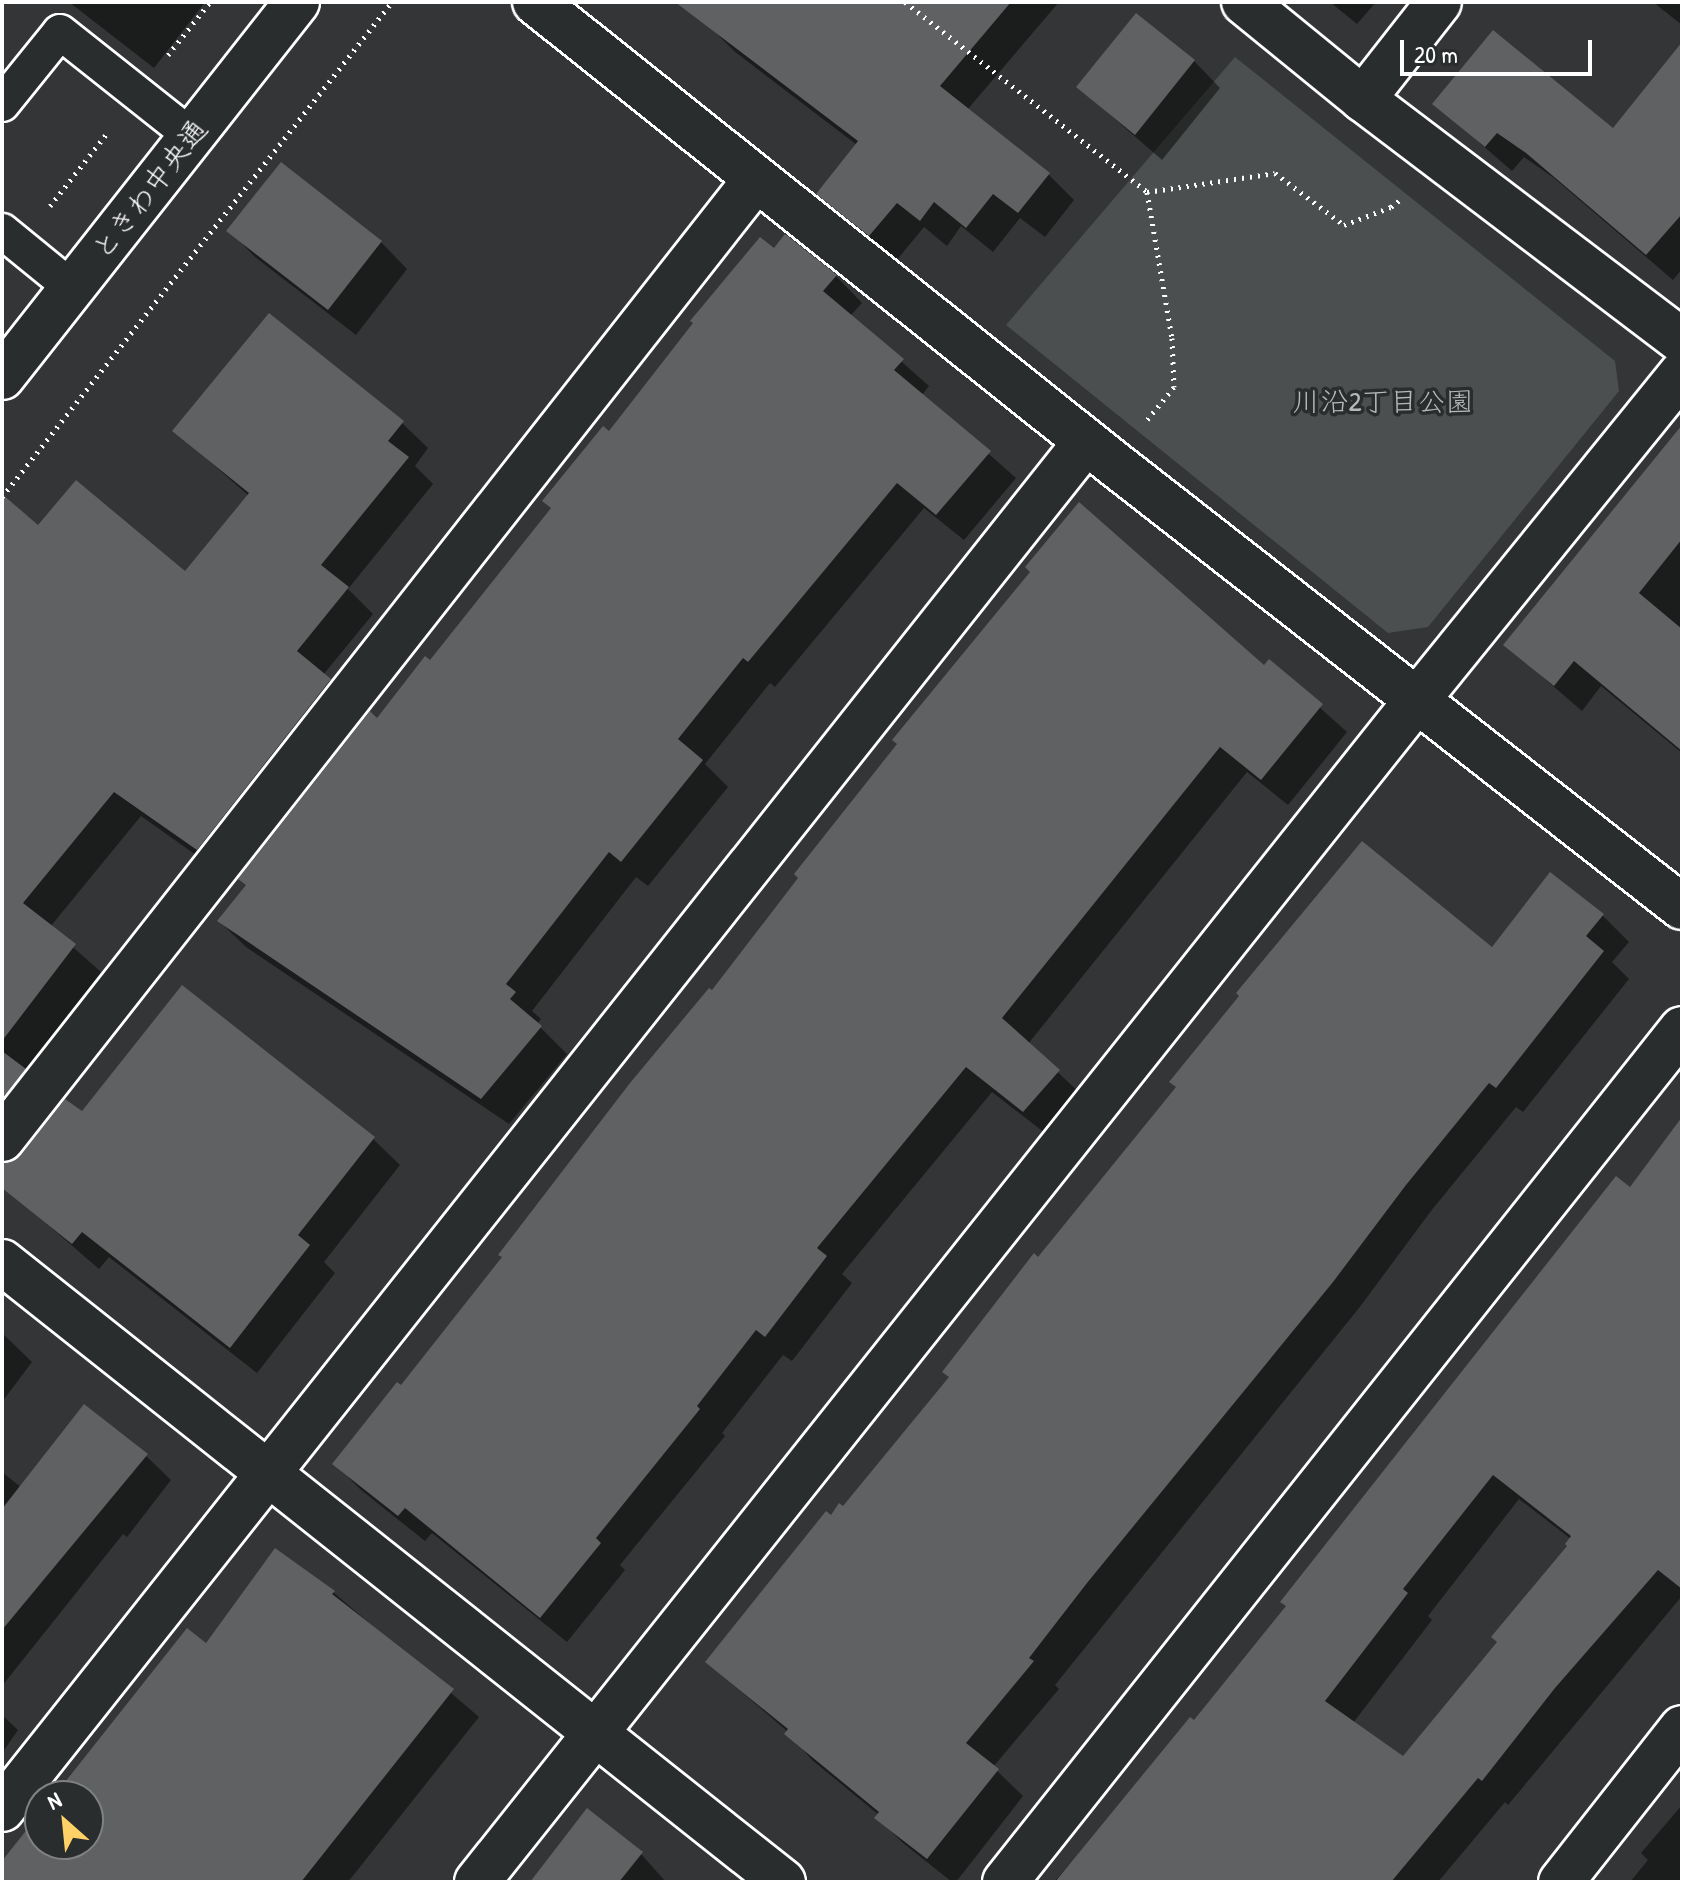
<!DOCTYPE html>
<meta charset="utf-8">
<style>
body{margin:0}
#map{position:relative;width:1684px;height:1884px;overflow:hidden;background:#333536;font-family:"Patrick Hand","Klee One",sans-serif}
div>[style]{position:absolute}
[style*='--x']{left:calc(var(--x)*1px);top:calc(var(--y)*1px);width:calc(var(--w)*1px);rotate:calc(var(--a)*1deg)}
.green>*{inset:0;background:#4c4f50}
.shadow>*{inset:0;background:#0007}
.building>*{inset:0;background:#5f6162}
.path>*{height:5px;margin-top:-2.5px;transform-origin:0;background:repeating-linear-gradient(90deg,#fff 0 2px,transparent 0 8px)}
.roads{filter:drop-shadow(2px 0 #fff) drop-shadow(-2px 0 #fff) drop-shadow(0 2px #fff) drop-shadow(0 -2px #fff)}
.lane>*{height:34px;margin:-17px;padding:0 17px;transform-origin:17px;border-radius:17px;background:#2a2d2e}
.street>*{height:44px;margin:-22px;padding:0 22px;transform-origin:22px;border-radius:22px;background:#2a2d2e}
.secondary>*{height:44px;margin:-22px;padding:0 22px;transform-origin:22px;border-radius:22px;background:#2a2d2e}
span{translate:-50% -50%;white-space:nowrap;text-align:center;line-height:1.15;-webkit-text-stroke:7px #2a2d2e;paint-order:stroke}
.street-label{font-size:28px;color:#fff}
.park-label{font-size:28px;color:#b7b9b9}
.frame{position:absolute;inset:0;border:4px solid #fff;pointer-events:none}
.north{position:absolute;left:24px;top:1780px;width:80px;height:80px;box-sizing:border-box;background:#2a2d2e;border:2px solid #7f8182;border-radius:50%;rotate:333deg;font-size:22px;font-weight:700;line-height:32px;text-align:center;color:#fff}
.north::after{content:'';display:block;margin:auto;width:28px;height:36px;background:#ffd166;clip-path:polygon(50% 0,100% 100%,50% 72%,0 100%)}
.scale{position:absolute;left:1400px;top:40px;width:192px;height:36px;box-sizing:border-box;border:4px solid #fff;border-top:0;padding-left:10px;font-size:24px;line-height:28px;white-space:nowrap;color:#fff;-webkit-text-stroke:6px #2a2d2e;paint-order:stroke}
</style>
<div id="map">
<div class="green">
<i style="clip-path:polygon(1235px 57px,1615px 361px,1619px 391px,1428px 627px,1388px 633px,1006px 325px)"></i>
</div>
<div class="shadow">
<i style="clip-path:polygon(69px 2px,205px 2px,154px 68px)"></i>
<i style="clip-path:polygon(699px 2px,1059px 2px,967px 110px,1049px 175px,1074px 200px,1045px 237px,1020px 218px,993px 252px,961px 226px,947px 246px,924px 227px,896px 261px,819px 194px,857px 145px,734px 51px,708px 25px)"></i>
<i style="clip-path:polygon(1330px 2px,1376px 2px,1357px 24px)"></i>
<i style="clip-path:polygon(1653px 2px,1682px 2px,1682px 25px)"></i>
<i style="clip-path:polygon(1682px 45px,1682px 269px,1673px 280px,1554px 178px,1524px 157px,1512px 171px,1435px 104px,1613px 131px)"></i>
<i style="clip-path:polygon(1194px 61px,1220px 88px,1162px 160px,1078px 87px)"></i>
<i style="clip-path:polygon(229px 230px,381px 242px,407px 269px,356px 335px,255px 257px)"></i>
<i style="clip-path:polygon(774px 251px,836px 276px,862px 303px,850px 316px,929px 386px,922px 395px,1016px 478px,964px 540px,924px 508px,775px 687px,770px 683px,705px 764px,728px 787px,648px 886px,636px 877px,532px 1011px,541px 1019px,537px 1024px,567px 1054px,509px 1124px,246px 947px,219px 921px,378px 721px,430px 663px,609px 434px)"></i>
<i style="clip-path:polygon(402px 423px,428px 448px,415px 466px,433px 484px,348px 589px,373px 614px,323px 675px,356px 707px,224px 875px,141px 816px,50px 927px,101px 972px,9px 1091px,2px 1086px,2px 532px,38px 528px,186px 574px,249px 496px,175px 431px)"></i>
<i style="clip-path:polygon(1682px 430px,1682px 753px,1601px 686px,1582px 711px,1506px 645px)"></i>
<i style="clip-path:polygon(1269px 662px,1347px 732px,1288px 805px,1247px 772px,1028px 1044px,1085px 1098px,1050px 1137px,992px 1092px,842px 1274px,852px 1283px,792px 1361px,783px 1355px,722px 1433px,725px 1436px,620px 1565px,625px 1570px,567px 1642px,432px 1533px,425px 1541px,361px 1490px,335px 1464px,401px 1388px,712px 993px)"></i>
<i style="clip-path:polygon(1550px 875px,1603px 916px,1629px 942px,1612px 962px,1629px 979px,1523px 1112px,1516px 1107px,1431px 1211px,1359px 1308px,1055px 1685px,1059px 1689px,993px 1767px,1023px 1796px,956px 1882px,952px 1882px,903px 1843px,877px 1817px,879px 1815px,812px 1760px,788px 1732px,707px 1662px,831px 1518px,843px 1509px,951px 1378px,1038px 1259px,1492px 950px)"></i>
<i style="clip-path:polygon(evenodd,1682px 1120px,1682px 1596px,1508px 1805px,1505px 1802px,1438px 1882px,1054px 1882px,1195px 1723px,1630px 1190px,1682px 1120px,1519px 1499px,1571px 1539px,1570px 1546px,1499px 1642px,1403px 1758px,1353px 1723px,1432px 1620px,1428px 1616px,1519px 1499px)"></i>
<i style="clip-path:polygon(373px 1139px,400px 1165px,324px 1262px,335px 1273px,257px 1373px,109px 1257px,99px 1269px,17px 1198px)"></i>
<i style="clip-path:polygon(2px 1333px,32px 1362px,2px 1402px)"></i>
<i style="clip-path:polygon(146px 1456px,171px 1480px,127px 1537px,123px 1534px,2px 1686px,2px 1472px,22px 1488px)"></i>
<i style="clip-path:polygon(333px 1592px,479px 1717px,348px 1882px,2px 1882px,2px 1866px,40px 1818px,40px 1844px,88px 1844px,88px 1796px,57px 1796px,206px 1645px)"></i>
<i style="clip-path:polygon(2px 1715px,18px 1730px,2px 1753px)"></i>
<i style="clip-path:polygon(1682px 1805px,1682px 1882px,1630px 1882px,1648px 1860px,1641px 1853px)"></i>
<i style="clip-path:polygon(641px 1854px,666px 1882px,538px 1882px)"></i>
</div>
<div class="building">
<i style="clip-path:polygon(675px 2px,1011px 2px,940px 86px,1050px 173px,1018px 213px,993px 194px,966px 228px,934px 202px,920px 221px,897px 203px,869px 236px,816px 194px,858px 141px)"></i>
<i style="clip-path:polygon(1136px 13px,1195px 60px,1135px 135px,1076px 87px)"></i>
<i style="clip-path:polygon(1493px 30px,1613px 128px,1682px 42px,1682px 214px,1646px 255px,1526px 153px,1497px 133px,1485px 147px,1432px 104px)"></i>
<i style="clip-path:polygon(281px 162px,382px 241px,328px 310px,226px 231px)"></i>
<i style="clip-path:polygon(785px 234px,837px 275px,823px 291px,904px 359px,894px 370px,991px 451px,936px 515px,897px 483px,748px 662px,743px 658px,678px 739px,703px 760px,621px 862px,609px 852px,506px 984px,516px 992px,510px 999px,542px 1026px,481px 1099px,217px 921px,246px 885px,238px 879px,370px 711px,377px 718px,425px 656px,430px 660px,551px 508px,542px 501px,603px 426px,609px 431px,693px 323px,690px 321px,760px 237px,774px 248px)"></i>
<i style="clip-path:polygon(269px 313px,404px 421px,388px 441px,409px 457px,321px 565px,349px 587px,297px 651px,331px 679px,197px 850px,114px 792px,23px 903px,76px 944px,2px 1041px,2px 494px,38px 525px,76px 480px,185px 571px,249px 493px,172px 431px)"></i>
<i style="clip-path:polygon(1682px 425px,1682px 539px,1639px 593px,1682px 629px,1682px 751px,1574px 661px,1554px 686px,1503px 645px)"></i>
<i style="clip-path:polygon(1079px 502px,1264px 665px,1269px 659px,1323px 704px,1261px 780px,1220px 747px,1002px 1018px,1060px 1070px,1023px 1112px,966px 1067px,817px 1248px,827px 1256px,765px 1337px,756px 1330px,697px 1406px,700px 1409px,596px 1538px,601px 1543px,540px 1618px,405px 1508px,398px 1516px,332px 1464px,397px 1382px,401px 1385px,502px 1257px,498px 1255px,630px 1083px,709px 988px,712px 990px,798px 878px,794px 874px,897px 744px,892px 740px,1030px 572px,1025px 567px)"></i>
<i style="clip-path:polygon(1362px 841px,1492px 947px,1550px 872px,1604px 914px,1586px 936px,1604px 951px,1496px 1088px,1489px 1083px,1406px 1185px,1333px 1282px,1087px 1583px,1029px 1658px,1034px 1661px,966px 1743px,999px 1769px,927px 1859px,874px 1818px,879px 1812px,784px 1734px,788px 1729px,705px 1662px,826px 1511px,831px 1515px,839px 1503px,843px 1506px,949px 1377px,942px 1372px,1034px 1253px,1038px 1257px,1176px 1087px,1169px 1082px,1239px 996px,1236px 993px)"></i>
<i style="clip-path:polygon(182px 985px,375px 1137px,298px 1235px,310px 1245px,230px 1348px,82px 1232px,72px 1244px,2px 1188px,2px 1163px,22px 1154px,65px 1099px,82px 1111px)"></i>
<i style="clip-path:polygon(2px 1051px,26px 1069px,2px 1099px)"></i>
<i style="clip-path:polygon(evenodd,1682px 1117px,1682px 1589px,1658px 1570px,1555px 1688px,1482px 1781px,1478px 1778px,1391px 1882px,1055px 1882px,1190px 1717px,1194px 1720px,1286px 1606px,1280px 1602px,1616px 1176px,1630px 1187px,1682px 1117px,1493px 1475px,1571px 1536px,1565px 1544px,1567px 1546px,1491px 1637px,1497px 1642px,1403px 1756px,1325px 1701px,1408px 1593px,1403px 1589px,1493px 1475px)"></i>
<i style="clip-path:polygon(84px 1404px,148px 1454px,2px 1630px,2px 1509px)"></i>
<i style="clip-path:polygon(275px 1548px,335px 1591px,332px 1594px,454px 1689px,301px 1882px,2px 1882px,2px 1861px,40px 1813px,40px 1844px,88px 1844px,88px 1796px,54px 1796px,187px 1628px,206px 1643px)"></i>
<i style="clip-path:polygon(587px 1808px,643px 1852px,619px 1882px,530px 1882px)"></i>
</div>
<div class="path">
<i style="--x:905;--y:2;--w:308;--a:38.1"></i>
<i style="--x:1147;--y:192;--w:148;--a:80.3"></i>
<i style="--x:1172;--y:338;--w:49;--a:87.7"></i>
<i style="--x:1174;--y:387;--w:43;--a:129.3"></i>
<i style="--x:168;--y:55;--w:68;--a:-51.6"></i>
<i style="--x:1147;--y:192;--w:129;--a:-8.4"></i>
<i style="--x:1275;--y:173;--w:86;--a:37"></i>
<i style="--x:1344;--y:225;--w:50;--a:-21"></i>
<i style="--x:1391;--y:207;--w:13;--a:-39"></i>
<i style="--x:50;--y:206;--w:94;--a:-51.9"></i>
<i style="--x:2;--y:497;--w:630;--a:-51.77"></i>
</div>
<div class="roads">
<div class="lane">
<i style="--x:2;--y:104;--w:92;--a:-51.1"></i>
<i style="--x:60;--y:32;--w:167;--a:38.4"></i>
<i style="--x:2;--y:231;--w:90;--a:39.2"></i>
</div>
<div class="street">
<i style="--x:535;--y:2;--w:738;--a:38.56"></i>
<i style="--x:1112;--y:462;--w:723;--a:37.98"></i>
<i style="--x:1244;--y:2;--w:154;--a:39.2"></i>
<i style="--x:1363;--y:99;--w:400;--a:37.2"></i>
<i style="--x:1363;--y:99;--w:123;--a:-51.9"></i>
<i style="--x:2;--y:1139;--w:1221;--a:-51.85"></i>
<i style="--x:2;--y:1262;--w:997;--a:38.44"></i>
<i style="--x:2;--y:1809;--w:1745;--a:-51.59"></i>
<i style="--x:477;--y:1882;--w:1510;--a:-51.51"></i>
<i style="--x:1417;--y:700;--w:421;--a:-51"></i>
<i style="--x:1005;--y:1882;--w:1089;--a:-51.56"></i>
<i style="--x:1561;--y:1882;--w:196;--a:-51.8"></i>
</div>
<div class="secondary">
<i style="--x:2;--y:377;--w:477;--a:-51.8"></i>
</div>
</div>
<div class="street-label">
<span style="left:149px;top:189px;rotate:-52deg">ときわ中央通</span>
</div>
<div class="park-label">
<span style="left:1383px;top:401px">川沿2丁目公園</span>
</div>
<div class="frame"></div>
<div class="north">N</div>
<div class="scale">20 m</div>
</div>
